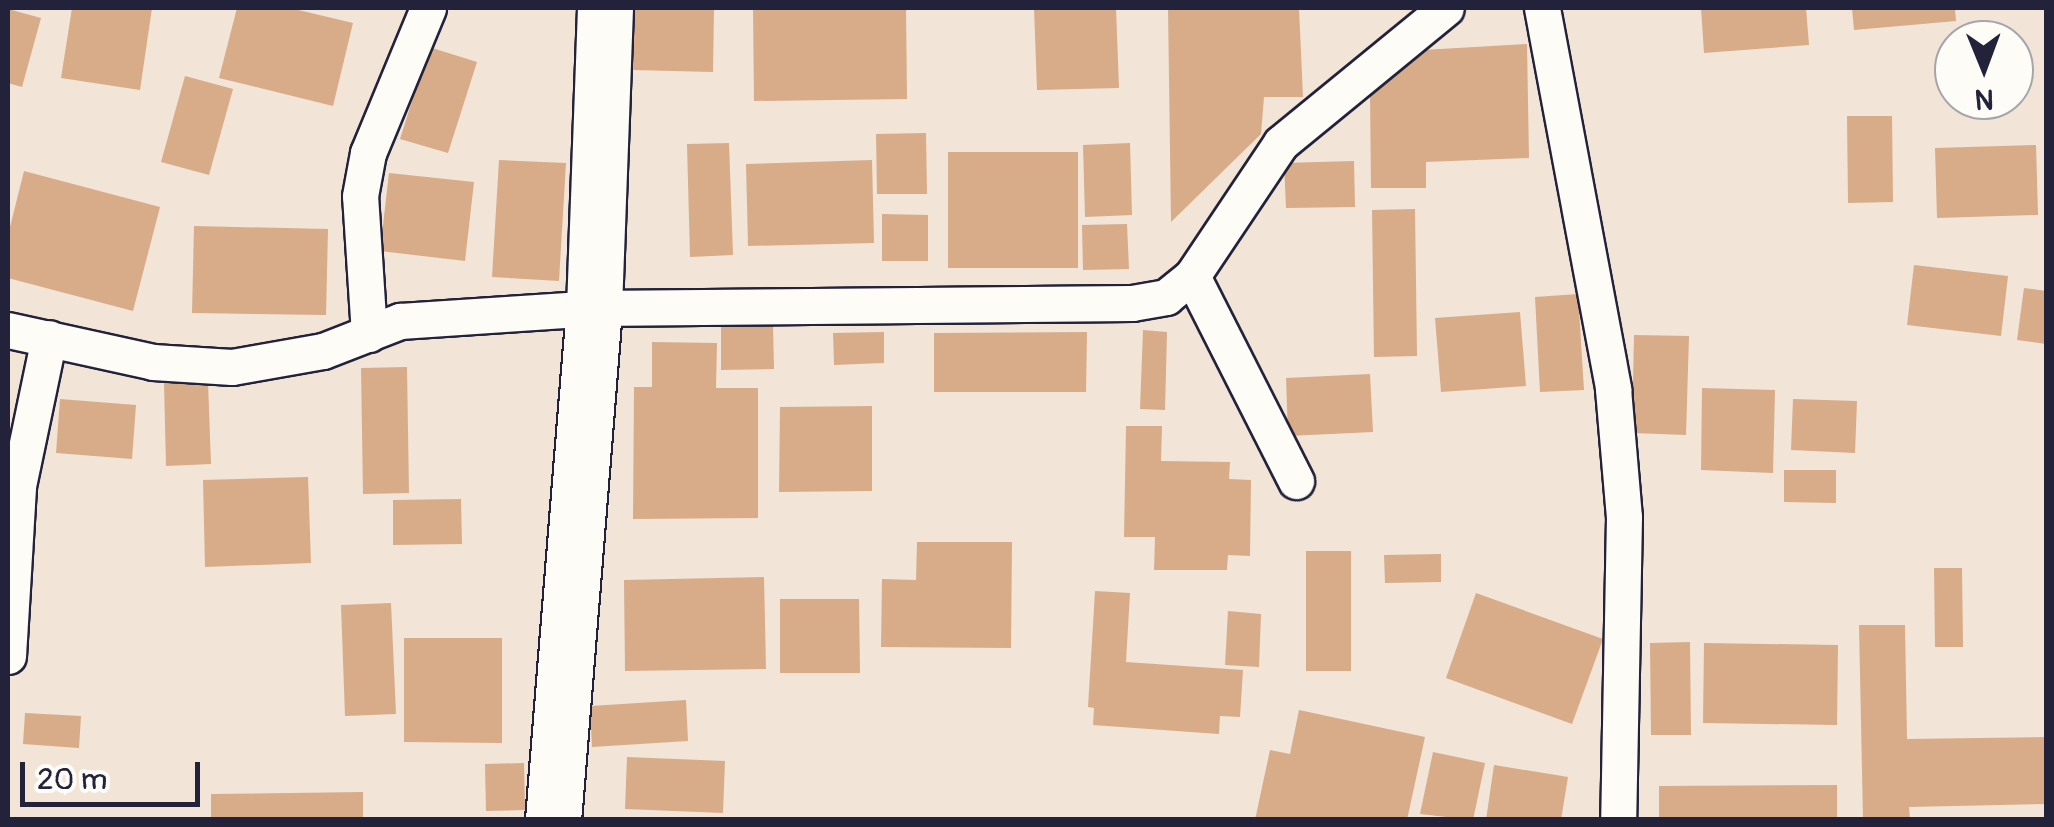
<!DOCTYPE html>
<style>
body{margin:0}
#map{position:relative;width:2054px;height:827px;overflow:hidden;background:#f2e4d6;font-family:Pangolin,sans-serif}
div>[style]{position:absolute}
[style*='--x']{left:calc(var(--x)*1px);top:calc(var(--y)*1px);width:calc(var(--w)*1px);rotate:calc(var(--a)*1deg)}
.building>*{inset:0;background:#d8ac89}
.roads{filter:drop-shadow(2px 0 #22223b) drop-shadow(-2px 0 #22223b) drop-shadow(0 2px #22223b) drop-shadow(0 -2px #22223b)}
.lane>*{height:35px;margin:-17.5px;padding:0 17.5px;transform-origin:17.5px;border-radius:17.5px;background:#fdfcf7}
.street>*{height:55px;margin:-27.5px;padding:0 27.5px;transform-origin:27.5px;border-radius:27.5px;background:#fdfcf7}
span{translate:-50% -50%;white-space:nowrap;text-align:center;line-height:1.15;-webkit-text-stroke:8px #fdfcf7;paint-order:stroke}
.frame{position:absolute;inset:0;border:10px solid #22223b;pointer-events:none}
.north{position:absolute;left:1934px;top:20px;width:100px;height:100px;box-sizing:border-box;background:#fdfcf7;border:2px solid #a5a5ac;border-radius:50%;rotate:179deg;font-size:28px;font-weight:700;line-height:40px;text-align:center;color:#22223b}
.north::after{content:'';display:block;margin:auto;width:35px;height:45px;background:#22223b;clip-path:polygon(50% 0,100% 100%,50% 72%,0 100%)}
.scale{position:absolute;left:20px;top:762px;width:180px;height:45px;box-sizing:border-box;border:5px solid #22223b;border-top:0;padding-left:12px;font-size:30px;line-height:35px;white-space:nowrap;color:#22223b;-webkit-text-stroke:8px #fdfcf7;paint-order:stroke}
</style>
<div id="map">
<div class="building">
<i style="clip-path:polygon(72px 8px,152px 8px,140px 90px,61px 78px)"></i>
<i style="clip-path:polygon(237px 8px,290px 8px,353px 23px,333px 106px,219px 78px)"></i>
<i style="clip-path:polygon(634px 8px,714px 8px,713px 72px,633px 70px)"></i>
<i style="clip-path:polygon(753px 8px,906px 8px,907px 99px,754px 101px)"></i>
<i style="clip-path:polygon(1034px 8px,1116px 8px,1119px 88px,1037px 90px)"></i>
<i style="clip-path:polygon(1168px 8px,1299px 8px,1303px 97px,1264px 97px,1261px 134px,1171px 222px)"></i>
<i style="clip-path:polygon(1701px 8px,1806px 8px,1809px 45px,1704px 53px)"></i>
<i style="clip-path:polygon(1852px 8px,1955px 8px,1956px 21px,1854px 30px)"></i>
<i style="clip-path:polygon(8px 9px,41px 18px,22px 87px,8px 83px)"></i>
<i style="clip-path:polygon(1527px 44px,1529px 158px,1426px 162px,1426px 188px,1371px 188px,1370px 93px,1423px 50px)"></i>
<i style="clip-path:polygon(429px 47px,477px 62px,448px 153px,400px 139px)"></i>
<i style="clip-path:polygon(185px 76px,233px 89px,209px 175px,161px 162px)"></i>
<i style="clip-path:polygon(1847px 116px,1892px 116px,1893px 202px,1848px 203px)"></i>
<i style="clip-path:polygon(926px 133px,927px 194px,877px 194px,876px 134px)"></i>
<i style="clip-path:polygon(729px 143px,733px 255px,690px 257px,687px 144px)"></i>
<i style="clip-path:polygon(1130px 143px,1132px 215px,1085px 217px,1083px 145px)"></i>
<i style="clip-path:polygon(2036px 145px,2038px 215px,1937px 218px,1935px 148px)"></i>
<i style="clip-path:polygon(948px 152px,1078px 152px,1078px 268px,948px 268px)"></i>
<i style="clip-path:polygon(499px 160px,566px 163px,559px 281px,492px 277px)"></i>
<i style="clip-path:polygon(872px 160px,874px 243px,748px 246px,746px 164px)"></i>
<i style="clip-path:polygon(1354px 161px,1355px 207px,1286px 208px,1284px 163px)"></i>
<i style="clip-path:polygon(24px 171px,160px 207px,133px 311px,8px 278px,8px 235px)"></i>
<i style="clip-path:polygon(389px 173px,474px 182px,465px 261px,380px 251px)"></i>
<i style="clip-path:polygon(1415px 209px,1417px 356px,1374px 357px,1372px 210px)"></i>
<i style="clip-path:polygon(882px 214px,928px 215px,928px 261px,882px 261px)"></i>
<i style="clip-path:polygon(1127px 224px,1129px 269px,1083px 270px,1082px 225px)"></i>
<i style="clip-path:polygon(194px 226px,328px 229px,326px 315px,192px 313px)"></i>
<i style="clip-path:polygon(1914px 265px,2008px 276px,2001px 336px,1907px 325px)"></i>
<i style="clip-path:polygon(2024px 288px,2046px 291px,2046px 344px,2017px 340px)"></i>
<i style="clip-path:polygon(1578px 294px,1584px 390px,1540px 392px,1535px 297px)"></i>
<i style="clip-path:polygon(1520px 312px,1526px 386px,1441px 392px,1435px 318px)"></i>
<i style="clip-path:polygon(721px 325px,773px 325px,774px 369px,721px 370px)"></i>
<i style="clip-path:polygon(1143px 330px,1167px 332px,1165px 410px,1140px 409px)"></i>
<i style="clip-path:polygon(884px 332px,884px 363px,834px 365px,833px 333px)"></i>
<i style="clip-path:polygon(1087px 332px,1086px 392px,934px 392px,934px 333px)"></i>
<i style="clip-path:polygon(1634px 335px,1689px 336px,1686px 435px,1632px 433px)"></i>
<i style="clip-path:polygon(652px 342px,717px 343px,716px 388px,758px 388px,758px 518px,633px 519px,634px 387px,652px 387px)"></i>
<i style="clip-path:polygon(407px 367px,409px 493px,363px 494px,361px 368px)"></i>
<i style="clip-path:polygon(1370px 374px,1373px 432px,1288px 436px,1286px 378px)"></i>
<i style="clip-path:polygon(208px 382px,211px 464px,166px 466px,164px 383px)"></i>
<i style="clip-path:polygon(1702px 388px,1775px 390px,1773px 473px,1701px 470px)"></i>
<i style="clip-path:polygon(60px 399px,136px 405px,132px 459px,56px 453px)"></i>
<i style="clip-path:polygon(1793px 399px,1857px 401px,1855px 453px,1791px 450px)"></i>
<i style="clip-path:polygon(872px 406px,872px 491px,779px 492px,780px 407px)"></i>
<i style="clip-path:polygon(1126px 426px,1162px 426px,1161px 461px,1230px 462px,1229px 479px,1251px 480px,1250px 556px,1228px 555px,1227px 570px,1154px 570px,1155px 537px,1124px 537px)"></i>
<i style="clip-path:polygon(1784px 470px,1836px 470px,1836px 503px,1784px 502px)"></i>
<i style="clip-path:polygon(308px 477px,311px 563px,205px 567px,203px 480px)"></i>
<i style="clip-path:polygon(461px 499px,462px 544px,393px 545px,393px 500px)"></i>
<i style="clip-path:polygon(917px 542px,1012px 542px,1011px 648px,881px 647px,882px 579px,916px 580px)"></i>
<i style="clip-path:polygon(1306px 551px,1351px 551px,1351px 671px,1306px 671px)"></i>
<i style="clip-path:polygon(1441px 554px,1441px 582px,1385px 583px,1384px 555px)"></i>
<i style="clip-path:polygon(1934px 568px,1962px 568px,1963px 647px,1935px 647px)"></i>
<i style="clip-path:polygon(764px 577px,766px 669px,625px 671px,624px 580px)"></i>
<i style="clip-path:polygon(1095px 591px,1130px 593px,1126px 662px,1243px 670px,1240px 717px,1220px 716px,1219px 734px,1093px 725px,1094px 708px,1088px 707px)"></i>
<i style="clip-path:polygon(1476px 593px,1603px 639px,1572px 724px,1446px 678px)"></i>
<i style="clip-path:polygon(780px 599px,859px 599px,860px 673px,780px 673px)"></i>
<i style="clip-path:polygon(391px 603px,396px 714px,345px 716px,341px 605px)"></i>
<i style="clip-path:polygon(1228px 611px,1261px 614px,1259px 667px,1225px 665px)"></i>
<i style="clip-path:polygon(1859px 625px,1905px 625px,1907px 739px,2046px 737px,2046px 804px,1909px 807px,1910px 820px,1863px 820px)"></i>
<i style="clip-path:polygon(404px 638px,502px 638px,502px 743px,404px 742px)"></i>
<i style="clip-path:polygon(1690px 642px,1691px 735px,1651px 735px,1650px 643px)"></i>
<i style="clip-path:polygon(1704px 643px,1838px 645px,1837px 725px,1703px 723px)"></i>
<i style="clip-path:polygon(686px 700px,688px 741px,592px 747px,590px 706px)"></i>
<i style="clip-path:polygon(1299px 710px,1425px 737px,1407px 820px,1255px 820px,1270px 750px,1290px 754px)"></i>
<i style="clip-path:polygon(25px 713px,81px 716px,79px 748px,23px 744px)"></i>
<i style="clip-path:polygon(1433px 752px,1485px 763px,1473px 820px,1420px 814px)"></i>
<i style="clip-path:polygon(627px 757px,725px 761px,723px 813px,625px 809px)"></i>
<i style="clip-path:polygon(524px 763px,525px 810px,486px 811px,485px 764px)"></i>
<i style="clip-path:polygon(1494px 765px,1568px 777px,1561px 820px,1486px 820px)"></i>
<i style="clip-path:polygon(1837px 785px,1837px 820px,1659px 820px,1659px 786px)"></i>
<i style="clip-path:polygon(363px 792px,363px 820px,211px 820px,211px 794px)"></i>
</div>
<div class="roads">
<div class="lane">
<i style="--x:1542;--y:8;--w:388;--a:79.4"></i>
<i style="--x:1613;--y:389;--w:128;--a:85.1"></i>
<i style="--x:1624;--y:517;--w:303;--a:91.1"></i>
<i style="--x:1192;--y:276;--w:230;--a:63.1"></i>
<i style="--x:8;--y:330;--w:148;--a:12.4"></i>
<i style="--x:153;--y:362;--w:79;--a:3.6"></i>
<i style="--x:232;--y:367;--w:92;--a:-10"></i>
<i style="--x:323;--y:351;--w:83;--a:-21.3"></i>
<i style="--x:400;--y:321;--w:194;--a:-3.8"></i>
<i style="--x:594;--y:308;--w:538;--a:-0.53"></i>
<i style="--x:1132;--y:303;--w:35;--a:-10"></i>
<i style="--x:1166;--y:297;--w:33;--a:-39"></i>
<i style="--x:1192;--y:276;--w:160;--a:-56.2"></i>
<i style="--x:1281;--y:143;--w:213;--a:-39.3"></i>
<i style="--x:369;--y:334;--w:138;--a:-93.7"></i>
<i style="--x:360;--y:196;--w:44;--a:-79.5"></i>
<i style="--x:368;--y:153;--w:157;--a:-67.5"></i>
<i style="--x:8;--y:656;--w:170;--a:-86.6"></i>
<i style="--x:18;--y:486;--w:151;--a:-78.2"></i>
</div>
<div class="street">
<i style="--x:553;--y:820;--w:514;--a:-85.42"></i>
<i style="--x:594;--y:308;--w:300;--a:-87.9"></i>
</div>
</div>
<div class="frame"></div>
<div class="north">N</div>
<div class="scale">20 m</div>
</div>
